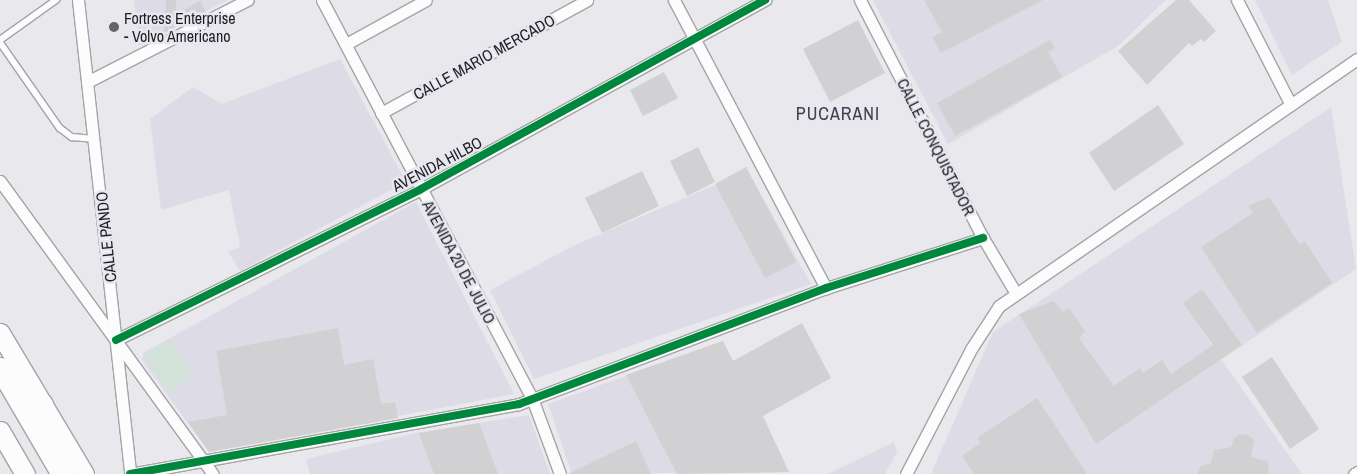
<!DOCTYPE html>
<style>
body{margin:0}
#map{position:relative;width:1357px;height:474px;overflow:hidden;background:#e9e9ed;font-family:"Archivo Narrow",sans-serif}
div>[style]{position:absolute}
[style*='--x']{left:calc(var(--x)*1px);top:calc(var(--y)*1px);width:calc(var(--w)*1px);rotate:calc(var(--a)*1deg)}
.built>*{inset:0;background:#dcdbe6}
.green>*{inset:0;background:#d3e2d8}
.building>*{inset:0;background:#d1d1d4}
.roads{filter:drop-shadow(1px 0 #a4a4a7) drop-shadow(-1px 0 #a4a4a7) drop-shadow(0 1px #a4a4a7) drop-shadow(0 -1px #a4a4a7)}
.lane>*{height:5.5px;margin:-2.75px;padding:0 2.75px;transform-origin:2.75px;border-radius:2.75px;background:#fcfcfc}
.street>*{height:11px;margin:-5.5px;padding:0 5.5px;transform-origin:5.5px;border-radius:5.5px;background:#fcfcfc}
.primary>*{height:19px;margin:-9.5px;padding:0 9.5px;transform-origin:9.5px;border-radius:9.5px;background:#fcfcfc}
.highway>*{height:21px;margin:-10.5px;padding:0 10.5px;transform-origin:10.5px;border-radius:10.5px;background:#fcfcfc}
.cycleway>*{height:8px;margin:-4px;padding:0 4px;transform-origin:4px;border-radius:4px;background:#00873e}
.dots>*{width:14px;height:14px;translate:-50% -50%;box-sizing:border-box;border:2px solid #e7e7ef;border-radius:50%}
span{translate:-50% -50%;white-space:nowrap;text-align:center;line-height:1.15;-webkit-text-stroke:5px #e7e7ef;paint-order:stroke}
.poi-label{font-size:16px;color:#1e1e21}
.left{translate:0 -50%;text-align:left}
.street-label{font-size:16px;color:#1e1e21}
.neighbourhood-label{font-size:18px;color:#3f3f46;letter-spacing:1px}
</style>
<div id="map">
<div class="built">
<i style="clip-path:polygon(134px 0,228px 0,139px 46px)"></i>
<i style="clip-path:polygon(873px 0,1166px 0,1118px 46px,948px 144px)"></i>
<i style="clip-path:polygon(1255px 0,1328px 0,1342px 42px,1292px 75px)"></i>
<i style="clip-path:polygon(340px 59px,406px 182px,240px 271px,228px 251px,240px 247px,229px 190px,161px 210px,150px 119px,193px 87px,222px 104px)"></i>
<i style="clip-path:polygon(1331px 107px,1356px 269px,1222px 359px,1182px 300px,1223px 362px,1302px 474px,931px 474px,993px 332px)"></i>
<i style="clip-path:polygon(748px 171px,811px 284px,534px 379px,490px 290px,575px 245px)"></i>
<i style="clip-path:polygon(416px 202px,514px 394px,209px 452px,142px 360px,143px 353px)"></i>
<i style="clip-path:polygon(723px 341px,789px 472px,572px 474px,548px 404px)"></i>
<i style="clip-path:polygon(529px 415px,550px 474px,310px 474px,306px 459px,416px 433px)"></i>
<i style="clip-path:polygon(894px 442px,897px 452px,885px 474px,828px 474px)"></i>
</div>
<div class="green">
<i style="clip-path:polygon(170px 339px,194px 376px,169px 392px,145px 355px)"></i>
</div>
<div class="building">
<i style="clip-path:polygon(166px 0,176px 0,176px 15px,200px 1px,206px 12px,164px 33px)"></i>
<i style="clip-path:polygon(924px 0,1043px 0,941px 53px,932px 37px,942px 32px)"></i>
<i style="clip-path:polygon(1176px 0,1189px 0,1216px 31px,1204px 42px,1201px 39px,1192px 46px,1189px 43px,1147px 85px,1118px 51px)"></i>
<i style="clip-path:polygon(858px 20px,885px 73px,830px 102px,803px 49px)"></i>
<i style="clip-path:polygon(1050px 40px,1055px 48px,1048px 52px,1062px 77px,955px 136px,937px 103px)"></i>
<i style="clip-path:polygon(664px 72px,678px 98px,643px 116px,630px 90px)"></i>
<i style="clip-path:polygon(1158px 105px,1184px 144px,1114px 191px,1089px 153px)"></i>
<i style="clip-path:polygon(698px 147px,715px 182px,687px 196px,670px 161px)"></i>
<i style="clip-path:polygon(746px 167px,796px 262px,765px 278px,715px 184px)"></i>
<i style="clip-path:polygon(642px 171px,659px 206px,602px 233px,585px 198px)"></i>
<i style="clip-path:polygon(1269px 197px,1300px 245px,1305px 241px,1332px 283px,1257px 333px,1201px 247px,1253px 213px,1248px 206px)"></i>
<i style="clip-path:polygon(1202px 289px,1242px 345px,1096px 444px,1019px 314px,1054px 301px,1063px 312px,1069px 308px,1085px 331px,1079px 338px,1114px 386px,1140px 368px,1143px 373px,1162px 360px,1171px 374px,1213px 345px,1183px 303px)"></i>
<i style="clip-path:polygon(802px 323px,831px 378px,763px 416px,789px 472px,677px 474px,626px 375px,723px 341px,733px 361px)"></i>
<i style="clip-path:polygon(338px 328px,344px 365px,373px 359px,381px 404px,395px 402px,398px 418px,209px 452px,188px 422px,227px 415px,216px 351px)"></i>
<i style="clip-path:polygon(1272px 357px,1319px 429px,1290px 449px,1242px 377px)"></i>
<i style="clip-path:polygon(1037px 398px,1087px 474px,974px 474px,962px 456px,980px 443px,977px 438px)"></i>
<i style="clip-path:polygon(479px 423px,498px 474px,434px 474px,419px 433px)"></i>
<i style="clip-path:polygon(1240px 434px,1248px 435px,1254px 440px,1251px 457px,1268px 461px,1269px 474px,1197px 474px,1201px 466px,1211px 463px,1214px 450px,1231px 447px,1234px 438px)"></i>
<i style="clip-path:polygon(636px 441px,651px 474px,568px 474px)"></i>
</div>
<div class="roads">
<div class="lane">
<i style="--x:0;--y:40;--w:69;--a:-35.5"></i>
<i style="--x:0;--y:42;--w:105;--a:55.1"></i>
<i style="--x:60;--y:128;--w:15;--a:37"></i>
<i style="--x:72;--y:137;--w:23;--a:5"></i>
</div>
<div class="street">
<i style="--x:78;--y:0;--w:477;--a:83.7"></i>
<i style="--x:322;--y:0;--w:450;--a:62.2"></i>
<i style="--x:532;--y:398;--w:81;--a:69.8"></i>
<i style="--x:674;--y:0;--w:326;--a:62.2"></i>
<i style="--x:860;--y:0;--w:268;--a:62.7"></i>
<i style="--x:983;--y:238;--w:63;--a:59.3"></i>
<i style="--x:1237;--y:0;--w:116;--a:62.8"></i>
<i style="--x:346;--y:44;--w:91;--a:-28.8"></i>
<i style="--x:89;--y:81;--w:178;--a:-27.1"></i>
<i style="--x:381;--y:113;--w:235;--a:-28.7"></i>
<i style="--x:0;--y:181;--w:362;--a:54"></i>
<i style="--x:116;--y:340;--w:340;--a:-26.3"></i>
<i style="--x:421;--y:189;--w:393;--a:-28.8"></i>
<i style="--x:130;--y:474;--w:395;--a:-10.2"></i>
<i style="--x:519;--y:404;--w:328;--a:-20.7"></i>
<i style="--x:826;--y:288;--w:165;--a:-17.7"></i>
<i style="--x:906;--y:474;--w:141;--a:-62.5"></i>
<i style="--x:971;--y:349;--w:51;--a:-56.9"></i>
<i style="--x:999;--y:306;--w:435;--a:-34.6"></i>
<i style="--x:1354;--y:474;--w:4;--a:-34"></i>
</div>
<div class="primary">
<i style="--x:0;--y:333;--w:164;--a:59.2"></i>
<i style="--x:0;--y:431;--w:50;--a:59.8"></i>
</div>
<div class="highway">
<i style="--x:0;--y:368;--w:123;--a:59.7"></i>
<i style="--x:42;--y:404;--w:40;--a:75.6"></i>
</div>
</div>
<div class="cycleway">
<i style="--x:116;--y:340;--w:340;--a:-26.3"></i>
<i style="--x:421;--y:189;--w:393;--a:-28.8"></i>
<i style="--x:130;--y:474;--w:395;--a:-10.2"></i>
<i style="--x:519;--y:404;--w:328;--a:-20.7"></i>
<i style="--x:826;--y:288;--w:165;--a:-17.7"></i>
</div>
<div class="dots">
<i style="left:114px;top:27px;background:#656568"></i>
</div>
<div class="poi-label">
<span class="left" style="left:124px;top:27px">Fortress Enterprise<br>- Volvo Americano</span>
</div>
<div class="street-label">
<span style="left:484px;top:57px;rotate:-29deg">CALLE MARIO MERCADO</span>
<span style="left:936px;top:147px;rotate:63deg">CALLE CONQUISTADOR</span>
<span style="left:437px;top:164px;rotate:-28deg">AVENIDA HILBO</span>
<span style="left:106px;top:237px;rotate:-96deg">CALLE PANDO</span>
<span style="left:459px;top:262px;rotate:62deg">AVENIDA 20 DE JULIO</span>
</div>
<div class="neighbourhood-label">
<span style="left:838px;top:114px">PUCARANI</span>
</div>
</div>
